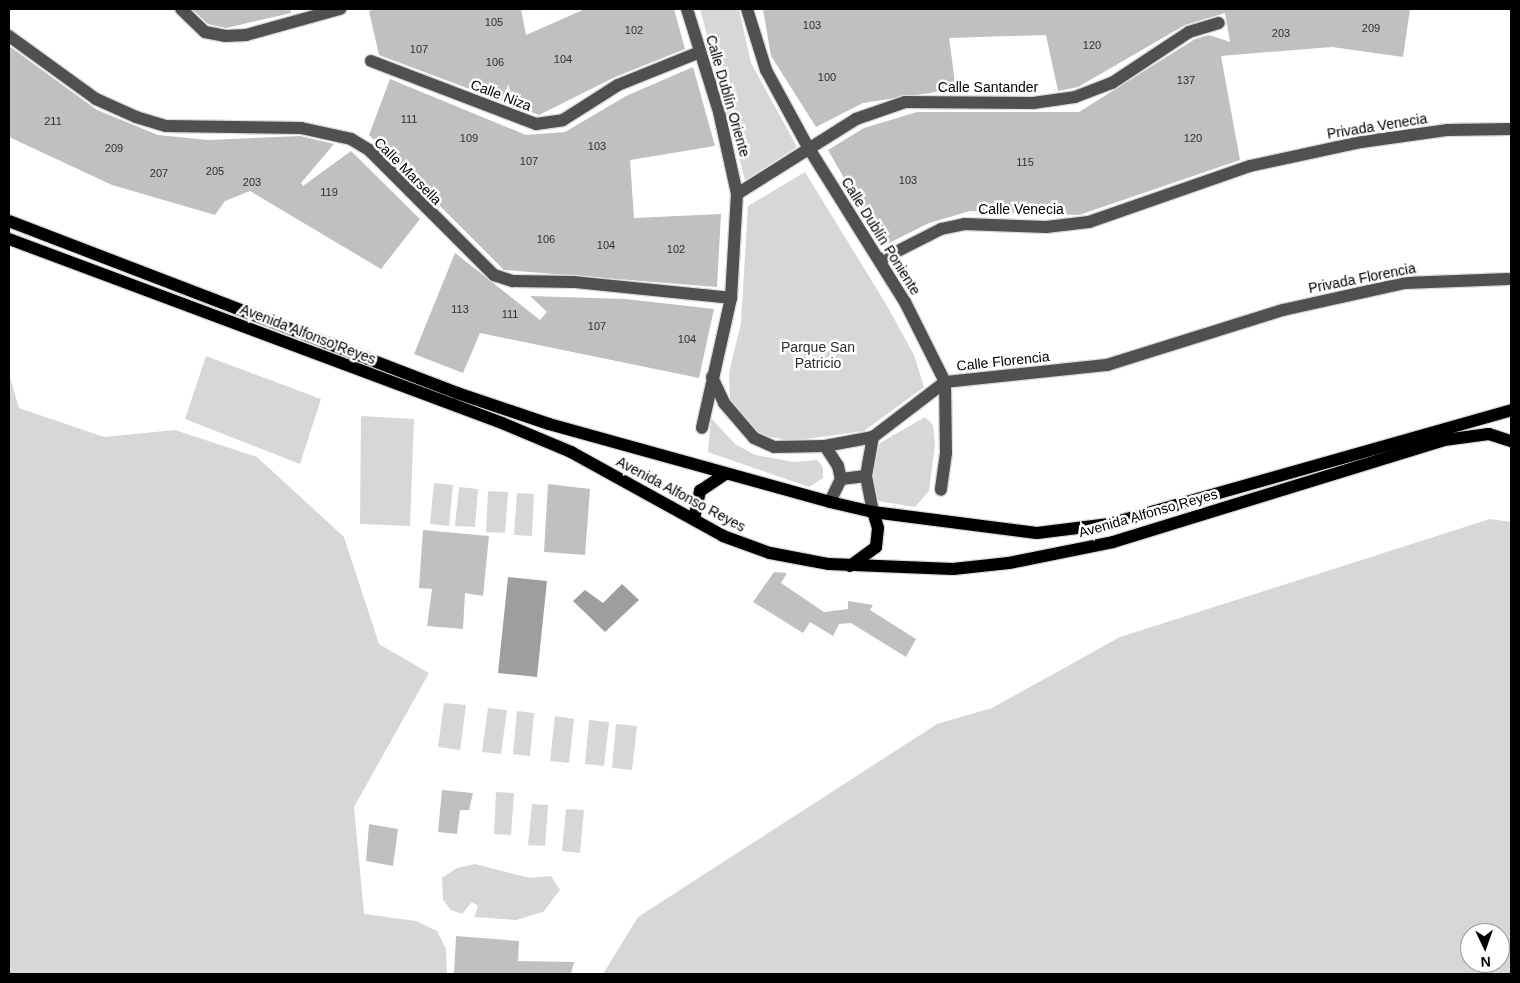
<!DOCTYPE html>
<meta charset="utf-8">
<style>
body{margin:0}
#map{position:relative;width:1520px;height:983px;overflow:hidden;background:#fff;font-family:Arial,sans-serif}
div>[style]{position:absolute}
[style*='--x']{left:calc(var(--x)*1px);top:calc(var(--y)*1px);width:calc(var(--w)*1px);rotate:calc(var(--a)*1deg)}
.green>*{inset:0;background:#d7d7d7}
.water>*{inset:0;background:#9e9e9e}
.building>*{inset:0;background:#c0c0c0}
.roads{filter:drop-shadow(1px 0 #dbdbdb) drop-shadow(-1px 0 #dbdbdb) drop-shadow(0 1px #dbdbdb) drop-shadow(0 -1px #dbdbdb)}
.minor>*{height:12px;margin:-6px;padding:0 6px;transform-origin:6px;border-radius:6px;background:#505050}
.major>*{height:12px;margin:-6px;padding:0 6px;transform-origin:6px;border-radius:6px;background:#000}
span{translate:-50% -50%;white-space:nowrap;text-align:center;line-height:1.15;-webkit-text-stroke:5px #fff;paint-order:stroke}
.number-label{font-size:11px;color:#303030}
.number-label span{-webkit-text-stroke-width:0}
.street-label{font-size:14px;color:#000}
.park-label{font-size:14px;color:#2e2e2e}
.frame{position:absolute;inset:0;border:10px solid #000;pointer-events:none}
.north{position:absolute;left:1460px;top:923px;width:50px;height:50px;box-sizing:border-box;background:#fff;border:1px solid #999;border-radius:50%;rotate:177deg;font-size:14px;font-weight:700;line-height:20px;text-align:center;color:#000}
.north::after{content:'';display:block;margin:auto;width:18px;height:22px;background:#000;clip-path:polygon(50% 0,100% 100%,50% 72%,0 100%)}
</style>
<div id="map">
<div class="green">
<i style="clip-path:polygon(700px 9px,739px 9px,751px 63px,797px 147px,745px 180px)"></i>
<i style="clip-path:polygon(805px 172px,886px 304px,914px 355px,924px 387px,864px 431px,792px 441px,761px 435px,740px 419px,730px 398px,729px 373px,741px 323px,748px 206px)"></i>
<i style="clip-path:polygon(206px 356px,321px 399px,300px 464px,185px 419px)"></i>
<i style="clip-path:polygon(9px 374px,19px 408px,104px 437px,175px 430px,257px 457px,344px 537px,379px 644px,429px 673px,354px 807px,364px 914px,416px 921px,437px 931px,446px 949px,447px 974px,9px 974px)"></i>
<i style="clip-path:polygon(361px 416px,414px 419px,410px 526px,360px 524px)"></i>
<i style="clip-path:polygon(925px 417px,933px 425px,935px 445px,929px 491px,915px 507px,878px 501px,871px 466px,880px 443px)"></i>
<i style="clip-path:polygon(711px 418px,735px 444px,755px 455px,794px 462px,817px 460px,823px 467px,823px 478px,809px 487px,708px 452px)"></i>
<i style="clip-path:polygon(434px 483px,453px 485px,449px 526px,430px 524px)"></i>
<i style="clip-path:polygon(459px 487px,478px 489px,475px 527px,455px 526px)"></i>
<i style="clip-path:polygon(488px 491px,508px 492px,505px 533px,486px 532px)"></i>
<i style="clip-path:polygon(517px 493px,534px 494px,532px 536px,514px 535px)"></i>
<i style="clip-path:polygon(evenodd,1490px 519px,1511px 522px,1511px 974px,603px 974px,638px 917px,937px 724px,992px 708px,1120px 637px,1490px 519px,1470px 933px,1500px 933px,1500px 963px,1470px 963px,1470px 933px)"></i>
<i style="clip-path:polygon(444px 703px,466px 705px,460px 750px,438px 747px)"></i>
<i style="clip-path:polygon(488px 708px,507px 710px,501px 754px,482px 752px)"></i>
<i style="clip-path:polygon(517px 711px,534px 713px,530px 756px,513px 754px)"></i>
<i style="clip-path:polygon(555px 716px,574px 719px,569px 763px,550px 761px)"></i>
<i style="clip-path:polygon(589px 720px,609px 722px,604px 766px,585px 764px)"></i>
<i style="clip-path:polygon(616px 724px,637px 726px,632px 770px,612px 768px)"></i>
<i style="clip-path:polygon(496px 792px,514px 793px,511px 835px,494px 834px)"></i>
<i style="clip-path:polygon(532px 804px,548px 805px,545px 846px,528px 845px)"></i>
<i style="clip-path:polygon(566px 809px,584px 810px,580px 853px,562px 851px)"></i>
<i style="clip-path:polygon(475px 864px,530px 878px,551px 876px,560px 890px,543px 912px,516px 920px,474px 917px,478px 906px,472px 902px,462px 914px,451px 910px,443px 900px,442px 878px,457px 868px)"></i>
</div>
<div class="water">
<i style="clip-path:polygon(508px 577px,547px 581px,537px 677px,498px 673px)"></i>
<i style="clip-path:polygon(622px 584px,639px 600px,605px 632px,573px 601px,585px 590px,603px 603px)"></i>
</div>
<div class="building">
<i style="clip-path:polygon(192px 9px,290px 9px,291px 13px,226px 28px,208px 24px)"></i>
<i style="clip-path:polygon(378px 9px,521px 9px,526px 35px,585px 9px,674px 9px,685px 49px,615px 77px,539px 115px,379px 55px,369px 11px)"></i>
<i style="clip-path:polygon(763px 9px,1410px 9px,1403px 57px,1332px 47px,1221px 56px,1240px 160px,1079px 215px,970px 211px,929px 223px,883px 246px,828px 150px,864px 128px,917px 112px,1079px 112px,1195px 39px,1209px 35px,1230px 42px,1225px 13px,1185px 25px,1078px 87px,1058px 91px,1046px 35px,949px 38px,956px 89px,863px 103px,816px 127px,771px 56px)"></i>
<i style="clip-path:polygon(9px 46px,97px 110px,158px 135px,208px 140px,300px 136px,334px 144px,301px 183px,303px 186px,351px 151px,420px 219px,381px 269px,250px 191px,225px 201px,215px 215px,112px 185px,9px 137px)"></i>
<i style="clip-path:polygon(693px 67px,715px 146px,630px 160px,634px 218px,721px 214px,717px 287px,504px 270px,369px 135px,390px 79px,526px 135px,565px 132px,626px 96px)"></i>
<i style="clip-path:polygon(455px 253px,540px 320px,547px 312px,530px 296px,626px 299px,714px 309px,699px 378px,480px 333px,463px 373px,414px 354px)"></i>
<i style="clip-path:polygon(548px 484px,590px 489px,585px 555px,544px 552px)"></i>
<i style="clip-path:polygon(423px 530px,489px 536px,483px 596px,465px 593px,463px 629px,427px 626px,432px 589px,419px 588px)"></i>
<i style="clip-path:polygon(774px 572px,787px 573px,781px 583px,824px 612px,848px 609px,848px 601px,873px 605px,870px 610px,916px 639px,906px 657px,851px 623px,839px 624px,833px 636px,810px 622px,803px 633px,753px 602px)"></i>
<i style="clip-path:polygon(442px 790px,473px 793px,469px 810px,460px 810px,457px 834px,438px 832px)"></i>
<i style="clip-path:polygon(369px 824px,398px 829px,393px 866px,366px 861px)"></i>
<i style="clip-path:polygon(456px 936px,519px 941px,518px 961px,574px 962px,571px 974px,454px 974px)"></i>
</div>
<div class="roads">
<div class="minor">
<i style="--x:181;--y:9;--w:33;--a:44"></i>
<i style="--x:205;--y:32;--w:21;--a:11"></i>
<i style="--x:226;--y:36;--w:20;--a:-3"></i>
<i style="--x:246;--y:35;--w:98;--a:-15.5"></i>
<i style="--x:687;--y:9;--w:108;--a:72.7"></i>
<i style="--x:719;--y:112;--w:84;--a:77.6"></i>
<i style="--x:737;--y:194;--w:104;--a:93.3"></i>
<i style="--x:731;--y:298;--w:133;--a:102.6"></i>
<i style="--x:747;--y:9;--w:64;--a:72.7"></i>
<i style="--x:766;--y:70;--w:88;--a:61.4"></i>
<i style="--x:808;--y:147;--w:183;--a:58"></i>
<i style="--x:905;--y:302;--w:89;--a:63.4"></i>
<i style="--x:945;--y:382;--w:71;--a:89.2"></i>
<i style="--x:946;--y:453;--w:37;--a:98"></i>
<i style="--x:9;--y:36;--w:107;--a:35.9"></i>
<i style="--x:96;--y:99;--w:44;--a:24.2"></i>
<i style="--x:136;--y:117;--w:31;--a:17"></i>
<i style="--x:166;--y:126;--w:135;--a:0.8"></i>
<i style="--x:301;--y:128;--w:51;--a:12.4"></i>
<i style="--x:351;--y:139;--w:21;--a:31"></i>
<i style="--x:369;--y:150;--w:177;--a:45"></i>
<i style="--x:494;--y:275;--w:20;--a:18"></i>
<i style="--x:513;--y:281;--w:61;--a:0.9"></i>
<i style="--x:574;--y:282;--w:158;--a:5.8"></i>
<i style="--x:371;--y:61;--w:177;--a:20.9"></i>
<i style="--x:536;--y:124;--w:27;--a:-8"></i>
<i style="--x:563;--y:120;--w:65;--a:-32.5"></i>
<i style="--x:618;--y:85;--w:88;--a:-21.9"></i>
<i style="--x:737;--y:194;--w:141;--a:-32.2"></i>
<i style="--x:856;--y:119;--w:52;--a:-19.1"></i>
<i style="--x:905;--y:102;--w:128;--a:0.4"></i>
<i style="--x:1033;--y:103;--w:42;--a:-8.1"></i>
<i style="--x:1075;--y:97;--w:40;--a:-21"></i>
<i style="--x:1112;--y:83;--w:92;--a:-33.5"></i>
<i style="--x:1189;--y:32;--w:31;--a:-17"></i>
<i style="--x:880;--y:260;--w:68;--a:-26.9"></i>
<i style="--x:941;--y:229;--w:24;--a:-12"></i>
<i style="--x:964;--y:224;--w:82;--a:2.1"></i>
<i style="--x:1046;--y:227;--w:43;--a:-6.6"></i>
<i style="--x:1089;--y:222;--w:170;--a:-19.2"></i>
<i style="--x:1250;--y:166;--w:114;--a:-12.2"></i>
<i style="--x:1361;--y:142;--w:88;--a:-7.9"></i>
<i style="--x:1448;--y:130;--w:63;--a:-0.9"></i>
<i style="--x:712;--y:377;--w:29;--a:65"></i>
<i style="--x:724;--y:403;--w:46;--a:49.4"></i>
<i style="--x:754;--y:438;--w:22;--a:24"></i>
<i style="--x:774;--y:447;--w:51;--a:-1.1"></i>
<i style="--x:825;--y:446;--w:49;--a:-10.6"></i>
<i style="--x:873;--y:437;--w:91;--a:-37.4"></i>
<i style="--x:945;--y:382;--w:163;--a:-6"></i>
<i style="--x:1107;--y:365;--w:184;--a:-17.4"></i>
<i style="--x:1283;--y:310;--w:125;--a:-12.5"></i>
<i style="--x:1405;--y:283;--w:103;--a:-2.2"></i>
<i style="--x:825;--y:446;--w:24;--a:57"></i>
<i style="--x:838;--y:466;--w:13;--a:77"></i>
<i style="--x:841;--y:479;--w:25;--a:116"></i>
<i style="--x:841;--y:479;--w:25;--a:-7"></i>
<i style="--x:873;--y:512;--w:37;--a:-101"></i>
<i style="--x:866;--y:476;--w:40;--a:-80"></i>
</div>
<div class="major">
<i style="--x:9;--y:221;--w:480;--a:21"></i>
<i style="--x:457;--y:393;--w:97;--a:18.6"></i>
<i style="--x:549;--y:424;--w:292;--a:15.5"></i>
<i style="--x:830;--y:502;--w:44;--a:13.1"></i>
<i style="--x:873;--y:512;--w:165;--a:7.3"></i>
<i style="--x:1037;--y:533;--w:73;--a:-7.1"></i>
<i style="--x:1109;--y:524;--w:418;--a:-15.8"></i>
<i style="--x:9;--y:239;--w:526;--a:20.47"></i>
<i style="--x:502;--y:423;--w:75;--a:22.8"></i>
<i style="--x:571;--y:452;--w:174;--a:28.9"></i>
<i style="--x:723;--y:536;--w:50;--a:19.9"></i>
<i style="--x:770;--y:553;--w:60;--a:10.6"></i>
<i style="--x:829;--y:564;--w:124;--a:2.3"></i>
<i style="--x:953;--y:569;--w:56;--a:-6.1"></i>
<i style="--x:1009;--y:563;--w:106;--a:-11.4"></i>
<i style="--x:1113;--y:542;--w:346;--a:-17.1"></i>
<i style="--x:1444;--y:440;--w:45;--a:-7.6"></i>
<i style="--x:1489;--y:434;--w:23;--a:18"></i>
<i style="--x:694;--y:519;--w:29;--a:-78"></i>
<i style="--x:700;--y:491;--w:30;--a:-34"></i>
<i style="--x:850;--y:566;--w:32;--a:-36"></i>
<i style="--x:876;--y:547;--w:19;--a:-84"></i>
<i style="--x:878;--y:528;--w:17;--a:-107"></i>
</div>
</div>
<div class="number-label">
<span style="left:494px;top:22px">105</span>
<span style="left:812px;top:25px">103</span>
<span style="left:1371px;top:28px">209</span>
<span style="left:634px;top:30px">102</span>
<span style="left:1281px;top:33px">203</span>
<span style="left:1092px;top:45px">120</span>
<span style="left:419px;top:49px">107</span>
<span style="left:563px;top:59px">104</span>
<span style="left:495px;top:62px">106</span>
<span style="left:827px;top:77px">100</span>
<span style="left:1186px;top:80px">137</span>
<span style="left:409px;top:119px">111</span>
<span style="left:53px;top:121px">211</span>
<span style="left:469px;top:138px">109</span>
<span style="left:1193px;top:138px">120</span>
<span style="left:597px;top:146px">103</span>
<span style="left:114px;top:148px">209</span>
<span style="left:529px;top:161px">107</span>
<span style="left:1025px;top:162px">115</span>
<span style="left:215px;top:171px">205</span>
<span style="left:159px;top:173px">207</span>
<span style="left:908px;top:180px">103</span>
<span style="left:252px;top:182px">203</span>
<span style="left:329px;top:192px">119</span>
<span style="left:546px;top:239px">106</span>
<span style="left:606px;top:245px">104</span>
<span style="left:676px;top:249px">102</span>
<span style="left:460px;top:309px">113</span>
<span style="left:510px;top:314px">111</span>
<span style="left:597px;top:326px">107</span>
<span style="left:687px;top:339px">104</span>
</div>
<div class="street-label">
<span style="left:988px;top:87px">Calle Santander</span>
<span style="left:501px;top:95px;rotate:21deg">Calle Niza</span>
<span style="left:728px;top:96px;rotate:74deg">Calle Dublín Oriente</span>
<span style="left:1377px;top:126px;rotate:-9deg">Privada Venecia</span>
<span style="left:408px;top:171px;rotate:45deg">Calle Marsella</span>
<span style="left:1021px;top:209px">Calle Venecia</span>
<span style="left:881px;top:236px;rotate:58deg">Calle Dublín Poniente</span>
<span style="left:1362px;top:278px;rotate:-11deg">Privada Florencia</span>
<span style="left:308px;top:334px;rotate:21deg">Avenida Alfonso Reyes</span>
<span style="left:1003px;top:361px;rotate:-6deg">Calle Florencia</span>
<span style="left:681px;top:494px;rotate:28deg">Avenida Alfonso Reyes</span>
<span style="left:1148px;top:513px;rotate:-16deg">Avenida Alfonso Reyes</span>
</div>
<div class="park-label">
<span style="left:818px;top:355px">Parque San<br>Patricio</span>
</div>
<div class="frame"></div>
<div class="north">N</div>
</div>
